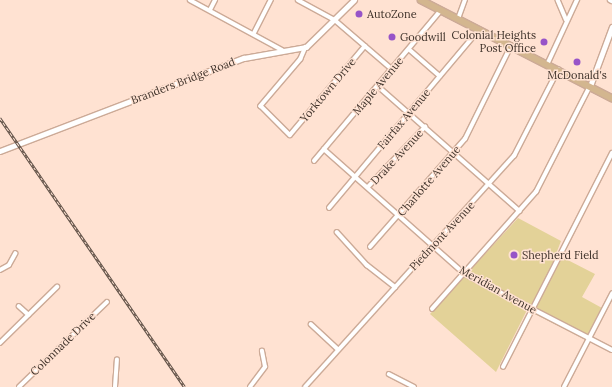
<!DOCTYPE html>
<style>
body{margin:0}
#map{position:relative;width:612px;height:387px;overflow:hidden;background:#ffe2d2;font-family:Lora,serif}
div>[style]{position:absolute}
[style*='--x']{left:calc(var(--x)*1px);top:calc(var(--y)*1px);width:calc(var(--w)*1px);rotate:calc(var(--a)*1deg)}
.green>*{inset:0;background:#e3d298}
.roads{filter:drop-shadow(1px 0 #ccaa97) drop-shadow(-1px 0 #ccaa97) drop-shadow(0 1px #ccaa97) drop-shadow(0 -1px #ccaa97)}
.minor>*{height:3.5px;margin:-1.75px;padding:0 1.75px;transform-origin:1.75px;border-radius:1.75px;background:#fff}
.tertiary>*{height:4.5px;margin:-2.25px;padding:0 2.25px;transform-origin:2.25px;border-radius:2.25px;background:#fff}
.secondary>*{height:5px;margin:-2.5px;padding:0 2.5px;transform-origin:2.5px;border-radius:2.5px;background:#fff}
.primary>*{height:5.5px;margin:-2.75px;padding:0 2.75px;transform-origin:2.75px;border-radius:2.75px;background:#d3b68f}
.rail>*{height:2.5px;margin-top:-1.25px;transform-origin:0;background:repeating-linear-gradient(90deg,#ffe2d2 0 3px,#5d4e44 0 6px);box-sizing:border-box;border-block:1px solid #5d4e44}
.dots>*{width:11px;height:11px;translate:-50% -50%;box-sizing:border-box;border:2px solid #ffe2d2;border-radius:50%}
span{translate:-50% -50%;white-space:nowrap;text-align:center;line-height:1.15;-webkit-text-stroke:3px #ffe2d2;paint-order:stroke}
.poi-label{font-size:11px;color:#3f322a}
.left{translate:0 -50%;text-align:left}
.right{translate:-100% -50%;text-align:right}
.street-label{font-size:11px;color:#3f322a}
</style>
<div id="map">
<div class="green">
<i style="clip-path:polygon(518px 218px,561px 241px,556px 254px,595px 274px,582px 297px,602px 308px,586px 340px,527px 310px,496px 372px,430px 314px)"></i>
</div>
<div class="roads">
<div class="minor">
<i style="--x:190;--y:0;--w:105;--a:28.5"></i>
<i style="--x:298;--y:0;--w:42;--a:28.4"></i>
<i style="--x:335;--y:20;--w:75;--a:40.7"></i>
<i style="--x:558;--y:0;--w:21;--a:67"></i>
<i style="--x:610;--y:0;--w:2;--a:27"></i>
<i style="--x:210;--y:10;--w:11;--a:-63"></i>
<i style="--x:458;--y:19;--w:20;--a:-70"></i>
<i style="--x:254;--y:33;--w:37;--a:-63"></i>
<i style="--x:306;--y:47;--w:13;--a:113"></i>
<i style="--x:301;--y:59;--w:62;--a:130.4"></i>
<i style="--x:261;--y:106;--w:41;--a:45"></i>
<i style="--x:290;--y:135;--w:116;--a:-49.9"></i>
<i style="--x:409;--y:49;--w:41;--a:41.1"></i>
<i style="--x:547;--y:65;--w:72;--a:-65.2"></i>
<i style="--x:378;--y:86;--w:189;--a:41.4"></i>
<i style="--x:324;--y:149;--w:188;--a:41.6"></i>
<i style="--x:465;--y:274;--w:165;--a:27.3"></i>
<i style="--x:314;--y:161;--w:197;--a:-49.9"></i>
<i style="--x:368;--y:187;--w:83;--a:-46.5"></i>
<i style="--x:329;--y:208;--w:233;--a:-49.9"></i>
<i style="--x:337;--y:232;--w:45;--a:47.7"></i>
<i style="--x:367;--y:265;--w:36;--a:38"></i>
<i style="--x:370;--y:247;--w:144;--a:-48.7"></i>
<i style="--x:465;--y:139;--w:104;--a:-63.7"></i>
<i style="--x:0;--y:270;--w:10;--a:-29"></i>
<i style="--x:9;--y:265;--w:13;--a:-61"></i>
<i style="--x:19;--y:306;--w:13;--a:42"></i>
<i style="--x:432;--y:309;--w:157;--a:-48.4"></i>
<i style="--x:536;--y:192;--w:119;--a:-63"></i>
<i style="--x:311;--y:324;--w:37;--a:43"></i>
<i style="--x:0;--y:343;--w:80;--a:-44.5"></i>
<i style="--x:503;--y:367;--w:240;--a:-63"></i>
<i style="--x:389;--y:374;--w:28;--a:27"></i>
<i style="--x:19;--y:387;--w:122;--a:-44"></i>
<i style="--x:115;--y:387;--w:27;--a:-86"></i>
<i style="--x:250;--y:387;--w:25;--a:-53"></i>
<i style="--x:265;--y:367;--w:16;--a:-101"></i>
<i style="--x:305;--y:387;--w:312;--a:-47.9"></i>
<i style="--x:514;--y:156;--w:97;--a:-62.9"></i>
<i style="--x:564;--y:387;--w:105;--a:-62.7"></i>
</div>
<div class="tertiary">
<i style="--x:0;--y:151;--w:261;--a:-20.9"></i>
<i style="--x:244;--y:58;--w:63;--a:-10.1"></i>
<i style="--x:306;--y:47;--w:67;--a:-44.4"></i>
</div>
<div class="secondary">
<i style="--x:590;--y:86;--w:63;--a:-69.6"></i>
</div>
<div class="primary">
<i style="--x:421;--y:0;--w:215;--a:27.2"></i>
</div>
</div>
<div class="rail">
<i style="--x:0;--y:118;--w:326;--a:55.5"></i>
</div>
<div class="dots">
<i style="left:359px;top:14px;background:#9754c8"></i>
<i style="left:392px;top:37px;background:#9754c8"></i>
<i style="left:544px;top:42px;background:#9754c8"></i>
<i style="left:577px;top:62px;background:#9754c8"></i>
<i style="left:514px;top:255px;background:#9754c8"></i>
</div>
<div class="poi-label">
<span class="left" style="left:367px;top:14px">AutoZone</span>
<span class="right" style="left:536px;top:42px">Colonial Heights<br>Post Office</span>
<span class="left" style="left:400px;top:37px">Goodwill</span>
<span style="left:577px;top:75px">McDonald's</span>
<span class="left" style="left:522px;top:255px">Shepherd Field</span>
</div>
<div class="street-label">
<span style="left:183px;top:81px;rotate:-21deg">Branders Bridge Road</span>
<span style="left:378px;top:86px;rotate:-50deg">Maple Avenue</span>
<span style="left:328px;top:90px;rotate:-50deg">Yorktown Drive</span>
<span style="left:404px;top:119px;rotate:-50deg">Fairfax Avenue</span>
<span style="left:397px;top:157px;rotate:-47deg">Drake Avenue</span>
<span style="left:429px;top:181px;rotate:-49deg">Charlotte Avenue</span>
<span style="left:442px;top:236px;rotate:-47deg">Piedmont Avenue</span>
<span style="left:498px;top:290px;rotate:29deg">Meridian Avenue</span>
<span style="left:63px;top:344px;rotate:-44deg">Colonnade Drive</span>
</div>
</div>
